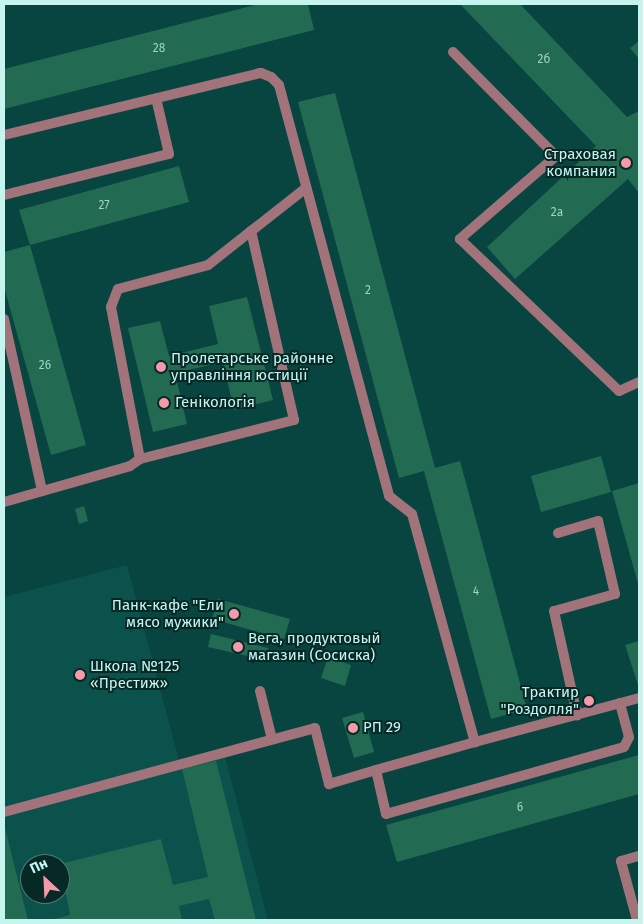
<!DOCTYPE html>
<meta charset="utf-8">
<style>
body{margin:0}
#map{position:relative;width:643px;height:924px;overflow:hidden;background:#084541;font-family:"Fira Sans",sans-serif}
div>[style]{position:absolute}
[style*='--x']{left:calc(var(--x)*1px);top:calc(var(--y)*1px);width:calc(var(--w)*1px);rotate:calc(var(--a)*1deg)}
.built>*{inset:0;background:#0b514c}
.building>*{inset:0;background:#236a52}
.service>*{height:10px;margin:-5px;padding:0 5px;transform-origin:5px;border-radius:5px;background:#a2737b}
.dots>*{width:14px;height:14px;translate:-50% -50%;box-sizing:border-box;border:2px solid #062926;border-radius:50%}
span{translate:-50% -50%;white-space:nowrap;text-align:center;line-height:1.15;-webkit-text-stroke:4px #062926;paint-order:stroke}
.number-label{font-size:12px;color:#9dd2c8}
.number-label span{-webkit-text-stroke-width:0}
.poi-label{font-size:15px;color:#c6f5f0}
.right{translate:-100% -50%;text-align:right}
.left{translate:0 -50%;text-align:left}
.frame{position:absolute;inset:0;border:5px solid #c6f5f0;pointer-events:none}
.north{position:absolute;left:20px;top:854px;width:50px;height:50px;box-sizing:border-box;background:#062926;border:1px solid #537b77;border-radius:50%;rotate:335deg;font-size:14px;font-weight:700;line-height:20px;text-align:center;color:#c6f5f0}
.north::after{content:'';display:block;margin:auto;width:18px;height:22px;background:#f39aab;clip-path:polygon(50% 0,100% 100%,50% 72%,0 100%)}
</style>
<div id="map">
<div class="built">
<i style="clip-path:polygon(evenodd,127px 565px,180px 764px,224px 753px,268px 920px,4px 920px,4px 597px,127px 565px,30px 864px,60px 864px,60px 894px,30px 894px,30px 864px)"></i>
</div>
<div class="building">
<i style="clip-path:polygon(259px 4px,308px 4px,314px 30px,4px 109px,4px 69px)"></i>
<i style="clip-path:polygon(460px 4px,520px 4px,627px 117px,639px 111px,639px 193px,628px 179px,515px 279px,487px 247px,596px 146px)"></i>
<i style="clip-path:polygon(639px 41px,639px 59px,630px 48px)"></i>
<i style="clip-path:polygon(335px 93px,435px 468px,460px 461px,527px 709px,491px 719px,424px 471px,399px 478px,298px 102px)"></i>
<i style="clip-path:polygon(179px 166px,189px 202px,30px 245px,19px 210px)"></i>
<i style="clip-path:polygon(30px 245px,86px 445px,51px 455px,4px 287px,4px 252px)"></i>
<i style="clip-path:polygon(247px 297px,273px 400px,234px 410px,223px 362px,175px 373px,187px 424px,153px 432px,128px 328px,160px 321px,169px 356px,218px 344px,209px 306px)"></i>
<i style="clip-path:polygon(601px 456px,611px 492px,541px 512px,531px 476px)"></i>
<i style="clip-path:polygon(639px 483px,639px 587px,612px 491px)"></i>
<i style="clip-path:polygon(84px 506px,88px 521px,79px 524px,75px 509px)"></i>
<i style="clip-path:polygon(218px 599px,290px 619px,284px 639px,212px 619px)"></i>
<i style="clip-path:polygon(211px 634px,268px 648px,265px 660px,208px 647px)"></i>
<i style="clip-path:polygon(639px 641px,639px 688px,625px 645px)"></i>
<i style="clip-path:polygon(328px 657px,351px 665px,345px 686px,321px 678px)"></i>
<i style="clip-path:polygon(363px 712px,374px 752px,354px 758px,342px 718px)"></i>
<i style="clip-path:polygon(639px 755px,639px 794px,397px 862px,386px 825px)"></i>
<i style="clip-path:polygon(216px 761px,256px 920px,215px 920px,209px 899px,179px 906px,182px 920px,51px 920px,70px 915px,60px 864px,161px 839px,173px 885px,208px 877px,182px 769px)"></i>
<i style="clip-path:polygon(4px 824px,28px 920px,5px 920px)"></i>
</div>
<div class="service">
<i style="--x:453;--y:52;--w:146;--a:45.3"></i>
<i style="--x:556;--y:156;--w:127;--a:139.2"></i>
<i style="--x:460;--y:239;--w:220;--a:43.7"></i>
<i style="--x:619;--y:391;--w:22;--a:-24"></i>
<i style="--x:4;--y:135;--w:264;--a:-13.6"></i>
<i style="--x:261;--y:73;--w:11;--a:22"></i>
<i style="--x:271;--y:77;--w:11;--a:45"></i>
<i style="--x:279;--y:85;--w:425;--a:75"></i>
<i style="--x:389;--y:496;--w:29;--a:38"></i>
<i style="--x:412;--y:514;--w:237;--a:74.6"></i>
<i style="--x:475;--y:742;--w:170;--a:-15"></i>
<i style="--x:4;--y:195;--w:170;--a:-14"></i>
<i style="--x:169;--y:154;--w:57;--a:-103.1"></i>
<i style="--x:4;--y:319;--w:176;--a:77.5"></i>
<i style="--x:140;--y:459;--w:159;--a:-14.2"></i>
<i style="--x:294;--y:420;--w:194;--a:-102.8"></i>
<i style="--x:4;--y:502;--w:131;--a:-15.9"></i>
<i style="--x:130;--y:466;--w:12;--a:-35"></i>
<i style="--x:140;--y:459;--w:155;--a:-100.8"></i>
<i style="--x:111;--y:307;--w:19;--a:-69"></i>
<i style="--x:118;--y:289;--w:93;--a:-14.9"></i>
<i style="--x:208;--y:265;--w:125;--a:-38.2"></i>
<i style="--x:558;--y:533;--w:42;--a:-16.7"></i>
<i style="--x:598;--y:521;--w:75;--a:76.9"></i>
<i style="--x:615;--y:594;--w:63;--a:164.4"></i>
<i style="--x:554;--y:611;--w:107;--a:77.5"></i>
<i style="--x:260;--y:691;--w:49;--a:76"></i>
<i style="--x:475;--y:742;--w:103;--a:164.2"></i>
<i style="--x:376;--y:770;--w:45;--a:77.2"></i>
<i style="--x:386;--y:814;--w:247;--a:-15.7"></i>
<i style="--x:624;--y:747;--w:11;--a:-63"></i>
<i style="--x:629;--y:737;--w:35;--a:-105"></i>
<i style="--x:4;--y:812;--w:322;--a:-15.1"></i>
<i style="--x:315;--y:728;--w:58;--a:76"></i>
<i style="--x:329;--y:784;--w:49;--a:-16.6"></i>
<i style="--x:637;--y:920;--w:61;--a:-105.2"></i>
<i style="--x:621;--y:861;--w:19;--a:-16"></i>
</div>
<div class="dots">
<i style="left:626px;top:163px;background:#f39aab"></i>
<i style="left:161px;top:367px;background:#f39aab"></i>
<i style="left:164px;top:403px;background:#f39aab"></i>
<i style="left:234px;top:614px;background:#f39aab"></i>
<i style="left:238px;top:647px;background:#f39aab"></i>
<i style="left:80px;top:675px;background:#f39aab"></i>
<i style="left:589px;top:701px;background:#f39aab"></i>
<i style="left:353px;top:728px;background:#f39aab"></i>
</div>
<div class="number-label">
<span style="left:159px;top:49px">28</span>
<span style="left:544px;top:60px">2б</span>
<span style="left:104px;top:206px">27</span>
<span style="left:557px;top:213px">2а</span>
<span style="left:368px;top:291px">2</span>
<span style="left:45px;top:366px">26</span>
<span style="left:476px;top:592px">4</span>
<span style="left:520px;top:808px">6</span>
</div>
<div class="poi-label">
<span class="right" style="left:616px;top:163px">Страховая<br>компания</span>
<span class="left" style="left:171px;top:367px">Пролетарське районне<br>управління юстиції</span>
<span class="left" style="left:175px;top:403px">Генікологія</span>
<span class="right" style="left:224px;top:614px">Панк-кафе "Ели<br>мясо мужики"</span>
<span class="left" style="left:248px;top:647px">Вега, продуктовый<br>магазин (Сосиска)</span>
<span class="left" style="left:90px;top:675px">Школа №125<br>«Престиж»</span>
<span class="right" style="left:579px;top:701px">Трактир<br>"Роздолля"</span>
<span class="left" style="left:363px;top:728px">РП 29</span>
</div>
<div class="frame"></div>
<div class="north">Пн</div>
</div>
